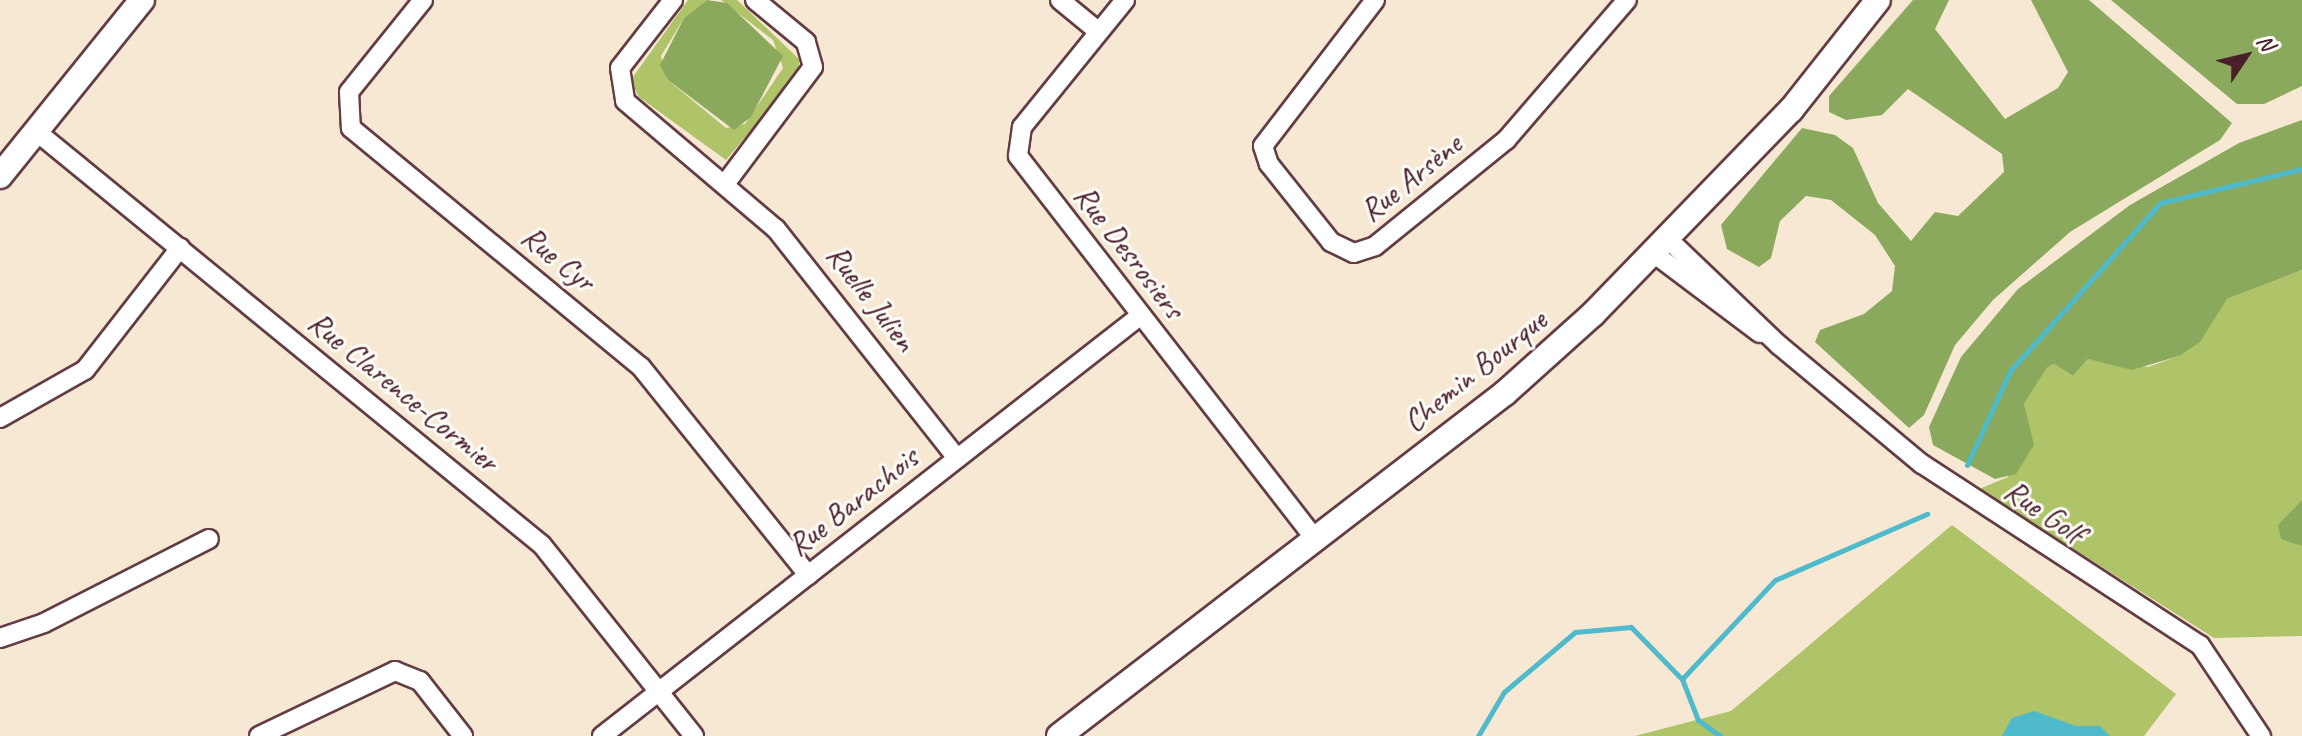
<!DOCTYPE html>
<meta charset="utf-8">
<style>
body{margin:0}
#map{position:relative;width:2302px;height:736px;overflow:hidden;background:#f7e8d4;font-family:Caveat,sans-serif}
div>[style]{position:absolute}
[style*='--x']{left:calc(var(--x)*1px);top:calc(var(--y)*1px);width:calc(var(--w)*1px);rotate:calc(var(--a)*1deg)}
.green>*{inset:0;background:#afc368}
.forest>*{inset:0;background:#8ba95c}
.water>*{inset:0;background:#4fbacb}
.stream>*{height:5px;margin:-2.5px;padding:0 2.5px;transform-origin:2.5px;border-radius:2.5px;background:#4fbacb}
.roads{filter:drop-shadow(2px 0 #643d44) drop-shadow(-2px 0 #643d44) drop-shadow(0 2px #643d44) drop-shadow(0 -2px #643d44)}
.street>*{height:18px;margin:-9px;padding:0 9px;transform-origin:9px;border-radius:9px;background:#fff}
.secondary>*{height:24px;margin:-12px;padding:0 12px;transform-origin:12px;border-radius:12px;background:#fff}
span{translate:-50% -50%;white-space:nowrap;text-align:center;line-height:1.15;-webkit-text-stroke:6px #fdfcf7;paint-order:stroke}
.street-label{font-size:32px;color:#4a1f2b}
.north{position:absolute;left:2206px;top:16px;width:80px;height:80px;-webkit-text-stroke:6px #fdfcf7;paint-order:stroke;rotate:55deg;font-size:22px;font-weight:700;line-height:32px;text-align:center;color:#4a1f2b}
.north::after{content:'';display:block;margin:auto;width:28px;height:36px;background:#4a1f2b;clip-path:polygon(50% 0,100% 100%,50% 72%,0 100%)}
</style>
<div id="map">
<div class="green">
<i style="clip-path:polygon(688px 0,707px 0,684px 18px,661px 56px,668px 80px,726px 128px,745px 124px,783px 68px,773px 40px,721px 0,737px 0,800px 60px,796px 77px,726px 160px,639px 97px,630px 81px)"></i>
<i style="clip-path:polygon(2302px 270px,2302px 636px,2214px 638px,1979px 489px,2008px 477px,2027px 423px,2024px 404px,2047px 368px,2054px 364px,2073px 376px,2088px 359px,2148px 367px,2179px 356px,2227px 299px)"></i>
<i style="clip-path:polygon(1952px 525px,2176px 694px,2144px 736px,1635px 736px,1731px 711px)"></i>
</div>
<div class="forest">
<i style="clip-path:polygon(707px 0,727px 3px,783px 56px,751px 117px,734px 130px,668px 80px,660px 65px,684px 18px)"></i>
<i style="clip-path:polygon(1913px 0,1949px 0,1935px 29px,2005px 119px,2058px 88px,2068px 72px,2031px 0,2089px 0,2232px 123px,2220px 140px,2070px 232px,1993px 300px,1955px 345px,1924px 415px,1909px 428px,1815px 342px,1820px 330px,1864px 314px,1892px 291px,1895px 266px,1875px 235px,1831px 200px,1806px 196px,1780px 221px,1771px 258px,1759px 267px,1727px 249px,1721px 225px,1802px 128px,1835px 135px,1853px 148px,1878px 203px,1911px 241px,1935px 212px,1958px 216px,2004px 172px,2002px 154px,1908px 89px,1882px 115px,1846px 120px,1829px 112px,1829px 96px)"></i>
<i style="clip-path:polygon(2111px 0,2302px 0,2302px 86px,2264px 104px,2237px 104px)"></i>
<i style="clip-path:polygon(2302px 120px,2302px 270px,2227px 299px,2200px 342px,2179px 356px,2132px 370px,2088px 359px,2073px 376px,2054px 364px,2047px 368px,2024px 404px,2034px 445px,2016px 474px,1995px 479px,1933px 445px,1929px 427px,1961px 357px,2018px 289px,2130px 205px,2239px 143px)"></i>
<i style="clip-path:polygon(2302px 500px,2302px 546px,2281px 539px,2278px 525px)"></i>
</div>
<div class="water">
<i style="clip-path:polygon(2034px 711px,2076px 726px,2100px 726px,2110px 736px,2002px 736px,2012px 718px)"></i>
</div>
<div class="stream">
<i style="--x:1967;--y:465;--w:103;--a:-65.4"></i>
<i style="--x:2010;--y:371;--w:225;--a:-48.2"></i>
<i style="--x:2160;--y:203;--w:146;--a:-13.5"></i>
<i style="--x:1682;--y:679;--w:136;--a:-46.8"></i>
<i style="--x:1775;--y:580;--w:166;--a:-23.5"></i>
<i style="--x:1478;--y:736;--w:51;--a:-59.4"></i>
<i style="--x:1504;--y:692;--w:93;--a:-40.2"></i>
<i style="--x:1575;--y:632;--w:56;--a:-5.1"></i>
<i style="--x:1631;--y:627;--w:73;--a:45.6"></i>
<i style="--x:1682;--y:679;--w:44;--a:68.7"></i>
<i style="--x:1698;--y:720;--w:27;--a:36"></i>
</div>
<div class="roads">
<div class="street">
<i style="--x:423;--y:0;--w:118;--a:128.8"></i>
<i style="--x:349;--y:92;--w:36;--a:87"></i>
<i style="--x:351;--y:128;--w:376;--a:39.5"></i>
<i style="--x:641;--y:367;--w:267;--a:51.2"></i>
<i style="--x:673;--y:0;--w:86;--a:127.9"></i>
<i style="--x:620;--y:68;--w:33;--a:81"></i>
<i style="--x:625;--y:101;--w:198;--a:40.3"></i>
<i style="--x:776;--y:229;--w:292;--a:51.7"></i>
<i style="--x:1060;--y:0;--w:50;--a:39.4"></i>
<i style="--x:1125;--y:0;--w:164;--a:129"></i>
<i style="--x:1022;--y:127;--w:29;--a:98"></i>
<i style="--x:1018;--y:156;--w:483;--a:52.2"></i>
<i style="--x:1375;--y:0;--w:184;--a:127.5"></i>
<i style="--x:1263;--y:146;--w:19;--a:72"></i>
<i style="--x:1269;--y:164;--w:100;--a:51.5"></i>
<i style="--x:1331;--y:242;--w:25;--a:26"></i>
<i style="--x:1354;--y:253;--w:22;--a:-18"></i>
<i style="--x:1375;--y:246;--w:169;--a:-39"></i>
<i style="--x:1506;--y:140;--w:185;--a:-49.2"></i>
<i style="--x:37;--y:132;--w:652;--a:39.28"></i>
<i style="--x:542;--y:545;--w:244;--a:51.5"></i>
<i style="--x:725;--y:184;--w:146;--a:-53.1"></i>
<i style="--x:813;--y:67;--w:26;--a:-106"></i>
<i style="--x:806;--y:42;--w:66;--a:-140.5"></i>
<i style="--x:1670;--y:241;--w:151;--a:43.7"></i>
<i style="--x:1779;--y:345;--w:186;--a:39.8"></i>
<i style="--x:1922;--y:464;--w:332;--a:33.1"></i>
<i style="--x:2200;--y:645;--w:110;--a:56.2"></i>
<i style="--x:1656;--y:255;--w:130;--a:36.9"></i>
<i style="--x:0;--y:418;--w:98;--a:-29.5"></i>
<i style="--x:85;--y:370;--w:155;--a:-52.1"></i>
<i style="--x:0;--y:638;--w:46;--a:-18.8"></i>
<i style="--x:44;--y:623;--w:185;--a:-27"></i>
<i style="--x:259;--y:736;--w:151;--a:-25.5"></i>
<i style="--x:395;--y:671;--w:27;--a:22"></i>
<i style="--x:420;--y:681;--w:70;--a:52"></i>
<i style="--x:602;--y:736;--w:684;--a:-37.99"></i>
</div>
<div class="secondary">
<i style="--x:0;--y:176;--w:226;--a:-51.1"></i>
<i style="--x:1059;--y:736;--w:563;--a:-37.56"></i>
<i style="--x:1505;--y:393;--w:118;--a:-41.9"></i>
<i style="--x:1593;--y:314;--w:284;--a:-45.9"></i>
<i style="--x:1791;--y:110;--w:140;--a:-51.7"></i>
</div>
</div>
<div class="street-label">
<span style="left:1411px;top:178px;rotate:-39deg">Rue Arsène</span>
<span style="left:1129px;top:252px;rotate:52deg">Rue Desrosiers</span>
<span style="left:558px;top:259px;rotate:39deg">Rue Cyr</span>
<span style="left:871px;top:298px;rotate:52deg">Ruelle Julien</span>
<span style="left:1475px;top:371px;rotate:-39deg">Chemin Bourque</span>
<span style="left:403px;top:392px;rotate:39deg">Rue Clarence-Cormier</span>
<span style="left:853px;top:502px;rotate:-38deg">Rue Barachois</span>
<span style="left:2044px;top:512px;rotate:34deg">Rue Golf</span>
</div>
<div class="north">N</div>
</div>
